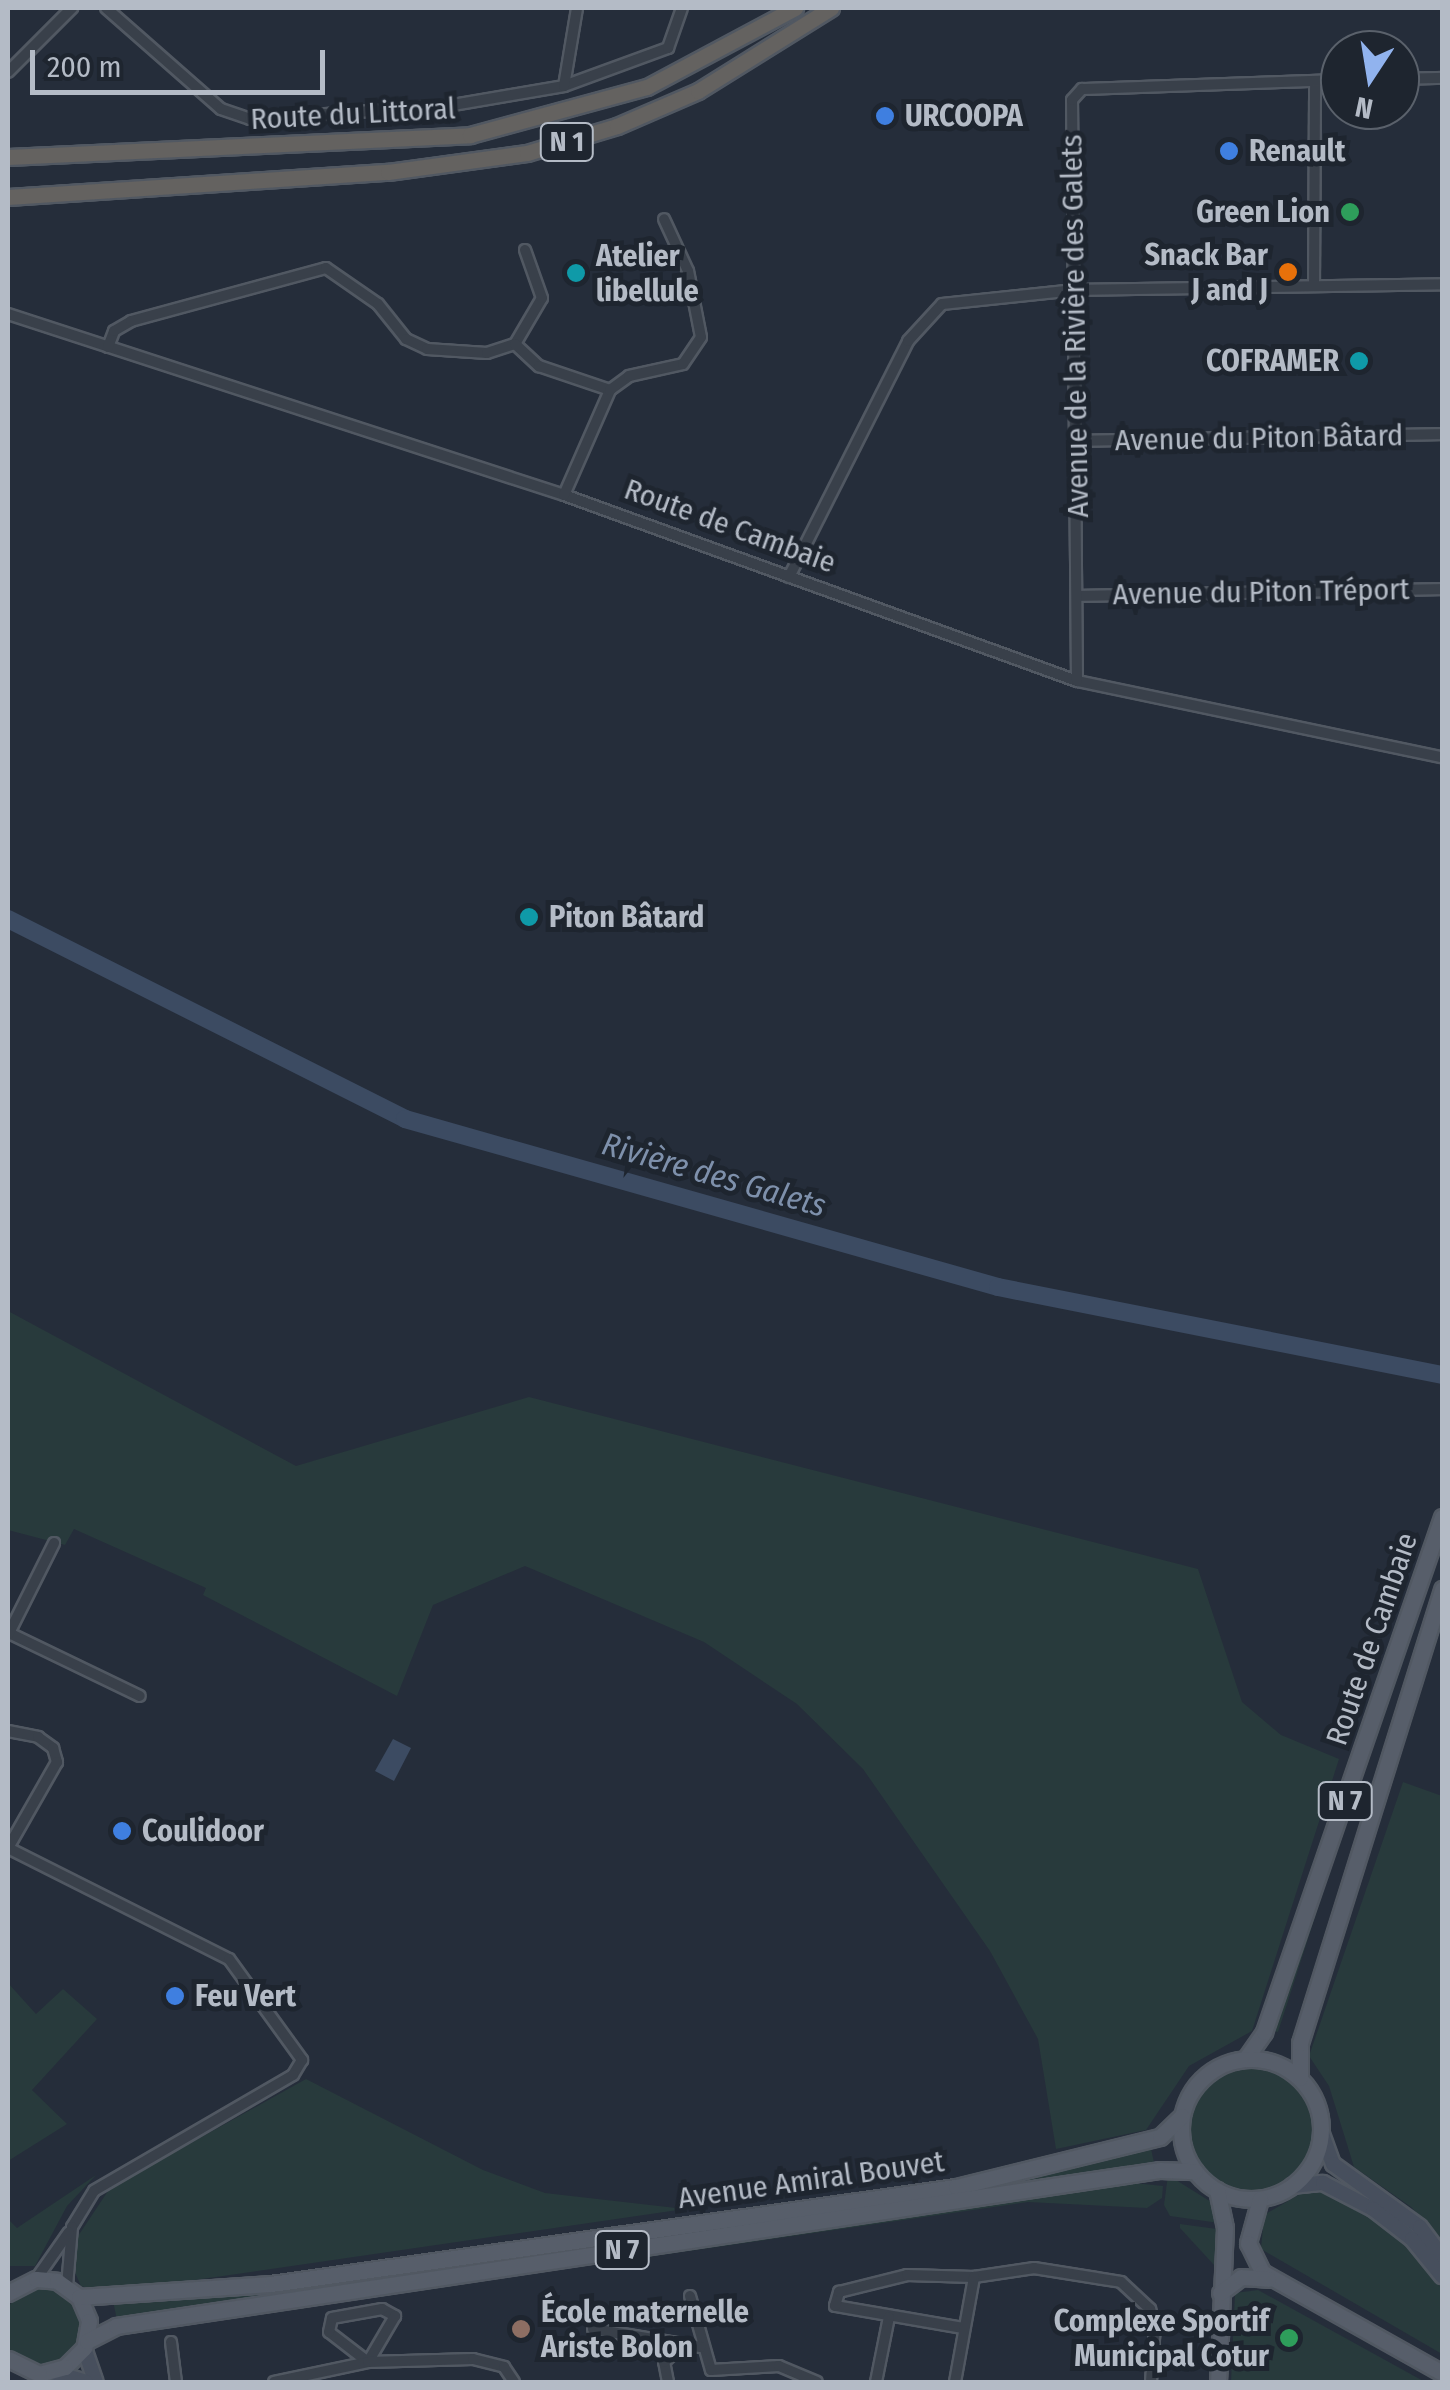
<!DOCTYPE html>
<meta charset="utf-8">
<style>
body{margin:0}
#map{position:relative;width:1450px;height:2390px;overflow:hidden;background:#252d3a;font-family:"Fira Sans Condensed",sans-serif}
div>[style]{position:absolute}
[style*='--x']{left:calc(var(--x)*1px);top:calc(var(--y)*1px);width:calc(var(--w)*1px);rotate:calc(var(--a)*1deg)}
.green>*{inset:0;background:#283a3c}
.round{border-radius:50%}
.water>*{inset:0;background:#3c4b62}
.river>*{height:18px;margin:-9px;padding:0 9px;transform-origin:9px;border-radius:9px;background:#3c4b62}
.roads{filter:drop-shadow(2px 0 #515862) drop-shadow(-2px 0 #515862) drop-shadow(0 2px #515862) drop-shadow(0 -2px #515862)}
.minor>*{height:10px;margin:-5px;padding:0 5px;transform-origin:5px;border-radius:5px;background:#39404a}
.secondary>*{height:14px;margin:-7px;padding:0 7px;transform-origin:7px;border-radius:7px;background:#474f5d}
.primary>*{height:15px;margin:-7.5px;padding:0 7.5px;transform-origin:7.5px;border-radius:7.5px;background:#575e6a}
.primary>.ring{margin:-7.5px;padding:0;box-sizing:content-box;background:none;border:15px solid #575e6a;border-radius:50%}
.trunk>*{height:15px;margin:-7.5px;padding:0 7.5px;transform-origin:7.5px;border-radius:7.5px;background:#646260}
.dots>*{width:28px;height:28px;translate:-50% -50%;box-sizing:border-box;border:5px solid #1e252f;border-radius:50%}
span{translate:-50% -50%;white-space:nowrap;text-align:center;line-height:1.15;-webkit-text-stroke:10px #1e252f;paint-order:stroke}
.shield-label span{padding:2px 8px;background:#1e252f;border:2px solid;border-radius:8px;-webkit-text-stroke-width:0}
.shield-label{font-size:28px;color:#b4bbc6;font-weight:700}
.street-label{font-size:30px;color:#b4bbc6}
.poi-label{font-size:30px;color:#b4bbc6;font-weight:700}
.left{translate:0 -50%;text-align:left}
.right{translate:-100% -50%;text-align:right}
.water-label{font-size:32px;color:#7e90ab;font-style:italic}
.frame{position:absolute;inset:0;border:10px solid #b4bbc6;pointer-events:none}
.north{position:absolute;left:1320px;top:30px;width:100px;height:100px;box-sizing:border-box;background:#1e252f;border:2px solid #5a616b;border-radius:50%;rotate:192deg;font-size:28px;font-weight:700;line-height:40px;text-align:center;color:#b4bbc6}
.north::after{content:'';display:block;margin:auto;width:35px;height:45px;background:#91b3ee;clip-path:polygon(50% 0,100% 100%,50% 72%,0 100%)}
.scale{position:absolute;left:30px;top:50px;width:295px;height:45px;box-sizing:border-box;border:5px solid #b4bbc6;border-top:0;padding-left:12px;font-size:30px;line-height:35px;white-space:nowrap;color:#b4bbc6;-webkit-text-stroke:8px #1e252f;paint-order:stroke}
</style>
<div id="map">
<div class="green">
<i style="clip-path:polygon(8px 1311px,296px 1466px,529px 1397px,1198px 1569px,1242px 1702px,1281px 1735px,1339px 1759px,1252px 2031px,1189px 2066px,1146px 2130px,1056px 2149px,1038px 2039px,990px 1951px,863px 1769px,797px 1704px,704px 1642px,525px 1566px,433px 1605px,397px 1696px,203px 1595px,206px 1588px,74px 1529px,65px 1545px,8px 1530px)"></i>
<i style="clip-path:polygon(1363px 1768px,1278px 2032px,1271px 2030px)"></i>
<i style="clip-path:polygon(1403px 1782px,1442px 1796px,1442px 2239px,1411px 2207px,1354px 2167px,1329px 2086px,1309px 2056px)"></i>
<i style="clip-path:polygon(8px 1983px,36px 2014px,63px 1989px,97px 2019px,32px 2090px,67px 2124px,8px 2161px)"></i>
<i class="round" style="left:1187px;top:2065px;width:130px;height:130px"></i>
<i style="clip-path:polygon(306px 2079px,483px 2170px,545px 2193px,685px 2209px,105px 2293px,81px 2286px,73px 2268px,78px 2236px,110px 2188px)"></i>
<i style="clip-path:polygon(1151px 2149px,1155px 2167px,117px 2320px,113px 2301px,263px 2293px,988px 2189px)"></i>
<i style="clip-path:polygon(96px 2175px,67px 2206px,35px 2266px,8px 2266px,8px 2219px,17px 2228px)"></i>
<i style="clip-path:polygon(1168px 2175px,1216px 2205px,1219px 2223px,1170px 2216px,1164px 2205px)"></i>
<i style="clip-path:polygon(1125px 2182px,1163px 2186px,1162px 2198px,1147px 2208px,1028px 2202px,121px 2333px,120px 2328px)"></i>
<i style="clip-path:polygon(1307px 2190px,1328px 2193px,1386px 2227px,1419px 2260px,1442px 2289px,1442px 2354px,1261px 2249px,1264px 2215px)"></i>
<i style="clip-path:polygon(1180px 2224px,1217px 2229px,1214px 2265px,1180px 2228px)"></i>
<i class="round" style="left:3px;top:2287px;width:80px;height:80px"></i>
<i style="clip-path:polygon(1258px 2290px,1425px 2382px,1231px 2382px,1235px 2293px)"></i>
</div>
<div class="water">
<i style="clip-path:polygon(393px 1739px,411px 1748px,394px 1781px,375px 1771px)"></i>
</div>
<div class="river">
<i style="--x:8;--y:919;--w:445;--a:26.7"></i>
<i style="--x:405;--y:1119;--w:616;--a:15.82"></i>
<i style="--x:998;--y:1287;--w:453;--a:11.2"></i>
</div>
<div class="roads">
<div class="minor">
<i style="--x:106;--y:8;--w:153;--a:41.3"></i>
<i style="--x:221;--y:109;--w:31;--a:19"></i>
<i style="--x:250;--y:119;--w:197;--a:-3.8"></i>
<i style="--x:447;--y:106;--w:119;--a:-9.7"></i>
<i style="--x:564;--y:86;--w:111;--a:-20.1"></i>
<i style="--x:668;--y:48;--w:42;--a:-70.7"></i>
<i style="--x:8;--y:72;--w:91;--a:-45"></i>
<i style="--x:1400;--y:79;--w:42;--a:-1.4"></i>
<i style="--x:564;--y:86;--w:79;--a:-80.5"></i>
<i style="--x:1314;--y:286;--w:205;--a:-89.7"></i>
<i style="--x:8;--y:314;--w:585;--a:18.03"></i>
<i style="--x:564;--y:495;--w:546;--a:19.93"></i>
<i style="--x:1077;--y:681;--w:373;--a:11.8"></i>
<i style="--x:515;--y:344;--w:53;--a:-59.6"></i>
<i style="--x:542;--y:298;--w:51;--a:-109.5"></i>
<i style="--x:108;--y:347;--w:17;--a:-69"></i>
<i style="--x:114;--y:331;--w:20;--a:-30"></i>
<i style="--x:131;--y:321;--w:202;--a:-15.2"></i>
<i style="--x:326;--y:268;--w:63;--a:34.7"></i>
<i style="--x:378;--y:304;--w:45;--a:51.3"></i>
<i style="--x:406;--y:339;--w:23;--a:25"></i>
<i style="--x:427;--y:349;--w:60;--a:3.8"></i>
<i style="--x:487;--y:353;--w:29;--a:-18"></i>
<i style="--x:515;--y:344;--w:33;--a:43"></i>
<i style="--x:539;--y:366;--w:75;--a:18.7"></i>
<i style="--x:1076;--y:441;--w:366;--a:-1.1"></i>
<i style="--x:564;--y:495;--w:115;--a:-66.3"></i>
<i style="--x:610;--y:390;--w:24;--a:-36"></i>
<i style="--x:629;--y:376;--w:55;--a:-12.5"></i>
<i style="--x:683;--y:364;--w:32;--a:-56"></i>
<i style="--x:701;--y:337;--w:67;--a:-101.1"></i>
<i style="--x:688;--y:271;--w:57;--a:-114.8"></i>
<i style="--x:789;--y:577;--w:264;--a:-63.2"></i>
<i style="--x:908;--y:341;--w:50;--a:-47.4"></i>
<i style="--x:942;--y:304;--w:134;--a:-6"></i>
<i style="--x:1075;--y:290;--w:367;--a:-0.9"></i>
<i style="--x:1079;--y:596;--w:363;--a:-1.1"></i>
<i style="--x:1077;--y:681;--w:581;--a:-90.49"></i>
<i style="--x:1072;--y:100;--w:15;--a:-48"></i>
<i style="--x:1082;--y:89;--w:258;--a:-2"></i>
<i style="--x:9;--y:1633;--w:145;--a:25.7"></i>
<i style="--x:8;--y:1635;--w:103;--a:-63.4"></i>
<i style="--x:8;--y:1731;--w:31;--a:11"></i>
<i style="--x:38;--y:1737;--w:19;--a:36"></i>
<i style="--x:53;--y:1748;--w:15;--a:74"></i>
<i style="--x:57;--y:1762;--w:99;--a:119.7"></i>
<i style="--x:8;--y:1848;--w:247;--a:26.7"></i>
<i style="--x:229;--y:1959;--w:125;--a:54.1"></i>
<i style="--x:302;--y:2060;--w:17;--a:121"></i>
<i style="--x:293;--y:2075;--w:230;--a:149.8"></i>
<i style="--x:94;--y:2191;--w:42;--a:121.4"></i>
<i style="--x:72;--y:2227;--w:59;--a:94.8"></i>
<i style="--x:36;--y:2279;--w:57;--a:-54.9"></i>
<i style="--x:690;--y:2296;--w:77;--a:74.2"></i>
<i style="--x:711;--y:2370;--w:68;--a:-3.4"></i>
<i style="--x:779;--y:2366;--w:41;--a:22.8"></i>
<i style="--x:382;--y:2309;--w:15;--a:28"></i>
<i style="--x:395;--y:2316;--w:53;--a:120.4"></i>
<i style="--x:368;--y:2362;--w:49;--a:-142.4"></i>
<i style="--x:329;--y:2332;--w:14;--a:-78"></i>
<i style="--x:332;--y:2318;--w:51;--a:-10.2"></i>
<i style="--x:963;--y:2328;--w:130;--a:-170.2"></i>
<i style="--x:835;--y:2306;--w:15;--a:-74"></i>
<i style="--x:839;--y:2292;--w:70;--a:-14"></i>
<i style="--x:907;--y:2275;--w:67;--a:1.7"></i>
<i style="--x:974;--y:2277;--w:61;--a:-8.5"></i>
<i style="--x:1034;--y:2268;--w:88;--a:9.1"></i>
<i style="--x:1121;--y:2282;--w:40;--a:43"></i>
<i style="--x:1150;--y:2309;--w:18;--a:74"></i>
<i style="--x:1155;--y:2326;--w:56;--a:94.1"></i>
<i style="--x:593;--y:2329;--w:109;--a:9.5"></i>
<i style="--x:171;--y:2342;--w:40;--a:82.9"></i>
<i style="--x:274;--y:2382;--w:96;--a:-12"></i>
<i style="--x:368;--y:2362;--w:105;--a:-1.6"></i>
<i style="--x:473;--y:2359;--w:32;--a:14"></i>
<i style="--x:504;--y:2367;--w:18;--a:56"></i>
<i style="--x:668;--y:2382;--w:20;--a:-101"></i>
<i style="--x:664;--y:2362;--w:21;--a:-43"></i>
<i style="--x:876;--y:2382;--w:66;--a:-78.7"></i>
<i style="--x:955;--y:2382;--w:107;--a:-79.7"></i>
</div>
<div class="secondary">
<i style="--x:1322;--y:2134;--w:32;--a:70"></i>
<i style="--x:1333;--y:2164;--w:107;--a:35.9"></i>
<i style="--x:1420;--y:2227;--w:36;--a:53"></i>
<i style="--x:1292;--y:2186;--w:31;--a:-6"></i>
<i style="--x:1323;--y:2183;--w:56;--a:27.5"></i>
<i style="--x:1373;--y:2209;--w:49;--a:37.6"></i>
<i style="--x:1412;--y:2239;--w:48;--a:51"></i>
<i style="--x:84;--y:2348;--w:36;--a:71"></i>
<i style="--x:52;--y:2372;--w:35;--a:16"></i>
</div>
<div class="primary">
<i style="--x:1246;--y:2058;--w:32;--a:-55"></i>
<i style="--x:1264;--y:2032;--w:545;--a:-70.93"></i>
<i class="ring" style="left:1181px;top:2059px;width:125px;height:125px"></i>
<i style="--x:1300;--y:2078;--w:35;--a:-90"></i>
<i style="--x:1300;--y:2043;--w:476;--a:-72.6"></i>
<i style="--x:1217;--y:2190;--w:39;--a:78"></i>
<i style="--x:1225;--y:2228;--w:154;--a:92.6"></i>
<i style="--x:1260;--y:2199;--w:46;--a:105.3"></i>
<i style="--x:1248;--y:2243;--w:32;--a:64"></i>
<i style="--x:1262;--y:2272;--w:206;--a:29.3"></i>
<i style="--x:8;--y:2293;--w:31;--a:-27"></i>
<i style="--x:36;--y:2279;--w:21;--a:5"></i>
<i style="--x:57;--y:2281;--w:27;--a:36"></i>
<i style="--x:79;--y:2297;--w:26;--a:67"></i>
<i style="--x:89;--y:2321;--w:27;--a:100"></i>
<i style="--x:84;--y:2348;--w:27;--a:135"></i>
<i style="--x:65;--y:2367;--w:27;--a:165"></i>
<i style="--x:39;--y:2374;--w:34;--a:-154"></i>
<i style="--x:1220;--y:2293;--w:26;--a:-37"></i>
<i style="--x:1241;--y:2277;--w:27;--a:4"></i>
<i style="--x:79;--y:2297;--w:192;--a:-3.9"></i>
<i style="--x:271;--y:2284;--w:692;--a:-8.06"></i>
<i style="--x:956;--y:2187;--w:210;--a:-13.8"></i>
<i style="--x:1160;--y:2137;--w:30;--a:-44"></i>
<i style="--x:87;--y:2341;--w:33;--a:-27"></i>
<i style="--x:116;--y:2326;--w:1056;--a:-8.5"></i>
<i style="--x:1160;--y:2170;--w:35;--a:2"></i>
</div>
<div class="trunk">
<i style="--x:8;--y:157;--w:463;--a:-2.7"></i>
<i style="--x:470;--y:135;--w:183;--a:-15.2"></i>
<i style="--x:647;--y:87;--w:168;--a:-28.1"></i>
<i style="--x:8;--y:197;--w:381;--a:-3.8"></i>
<i style="--x:388;--y:172;--w:140;--a:-7.8"></i>
<i style="--x:527;--y:153;--w:94;--a:-16.7"></i>
<i style="--x:617;--y:126;--w:88;--a:-23.4"></i>
<i style="--x:698;--y:91;--w:157;--a:-32"></i>
</div>
</div>
<div class="dots">
<i style="left:885px;top:116px;background:#3f7fe0"></i>
<i style="left:1229px;top:151px;background:#3f7fe0"></i>
<i style="left:1350px;top:212px;background:#2e9e5b"></i>
<i style="left:1288px;top:272px;background:#e8710a"></i>
<i style="left:576px;top:273px;background:#0f9aa8"></i>
<i style="left:1359px;top:361px;background:#0f9aa8"></i>
<i style="left:529px;top:917px;background:#0f9aa8"></i>
<i style="left:122px;top:1831px;background:#3f7fe0"></i>
<i style="left:175px;top:1996px;background:#3f7fe0"></i>
<i style="left:521px;top:2329px;background:#8d6e63"></i>
<i style="left:1289px;top:2338px;background:#2e9e5b"></i>
</div>
<div class="shield-label">
<span style="left:567px;top:142px">N 1</span>
<span style="left:1345px;top:1801px">N 7</span>
<span style="left:622px;top:2250px">N 7</span>
</div>
<div class="street-label">
<span style="left:353px;top:114px;rotate:-3deg">Route du Littoral</span>
<span style="left:1075px;top:326px;rotate:-91deg">Avenue de la Rivière des Galets</span>
<span style="left:1259px;top:438px;rotate:-1deg">Avenue du Piton Bâtard</span>
<span style="left:730px;top:526px;rotate:20deg">Route de Cambaie</span>
<span style="left:1261px;top:592px;rotate:-1deg">Avenue du Piton Tréport</span>
<span style="left:1372px;top:1639px;rotate:-71deg">Route de Cambaie</span>
<span style="left:811px;top:2180px;rotate:-8deg">Avenue Amiral Bouvet</span>
</div>
<div class="poi-label">
<span class="left" style="left:905px;top:116px">URCOOPA</span>
<span class="left" style="left:1249px;top:151px">Renault</span>
<span class="right" style="left:1330px;top:212px">Green Lion</span>
<span class="right" style="left:1268px;top:272px">Snack Bar<br>J and J</span>
<span class="left" style="left:596px;top:273px">Atelier<br>libellule</span>
<span class="right" style="left:1339px;top:361px">COFRAMER</span>
<span class="left" style="left:549px;top:917px">Piton Bâtard</span>
<span class="left" style="left:142px;top:1831px">Coulidoor</span>
<span class="left" style="left:195px;top:1996px">Feu Vert</span>
<span class="left" style="left:541px;top:2329px">École maternelle<br>Ariste Bolon</span>
<span class="right" style="left:1269px;top:2338px">Complexe Sportif<br>Municipal Cotur</span>
</div>
<div class="water-label">
<span style="left:714px;top:1175px;rotate:16deg">Rivière des Galets</span>
</div>
<div class="frame"></div>
<div class="north">N</div>
<div class="scale">200 m</div>
</div>
